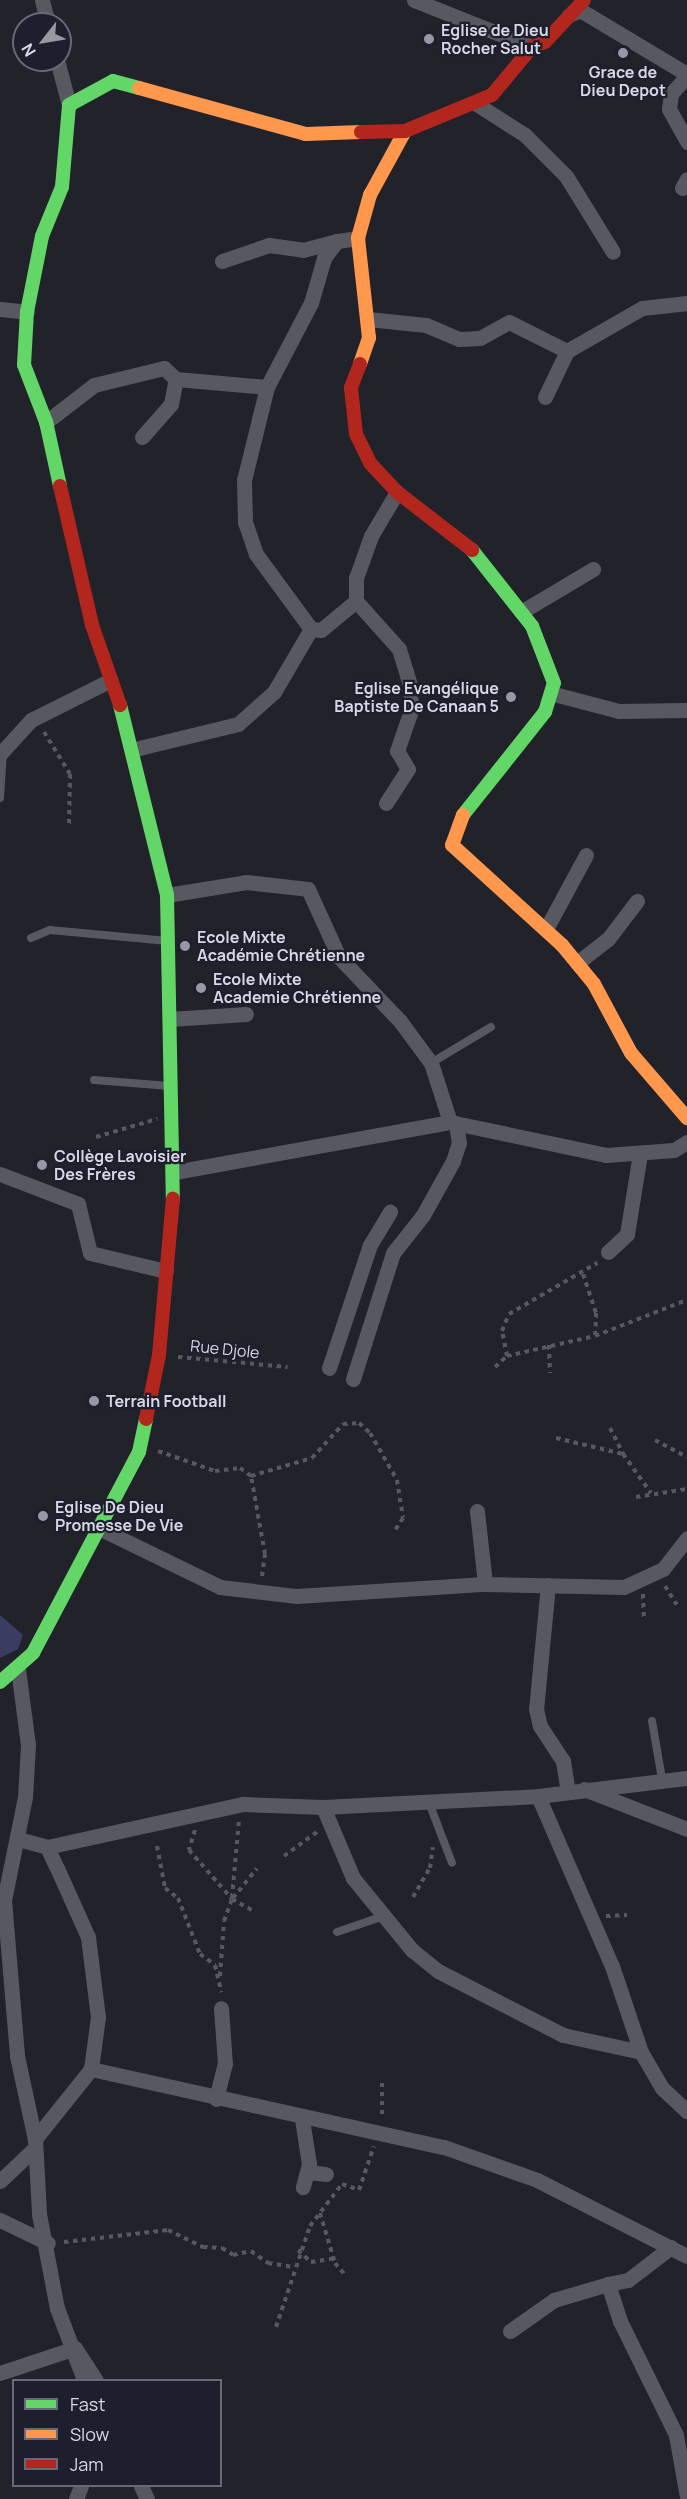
<!DOCTYPE html>
<meta charset="utf-8">
<style>
body{margin:0}
#map{position:relative;width:687px;height:2499px;overflow:hidden;background:#22222a;font-family:Manrope,sans-serif}
div>[style]{position:absolute}
[style*='--x']{left:calc(var(--x)*1px);top:calc(var(--y)*1px);width:calc(var(--w)*1px);rotate:calc(var(--a)*1deg)}
.green>*{inset:0;background:#3a3d61}
.path>*{height:4px;margin-top:-2px;transform-origin:0;background:repeating-linear-gradient(90deg,#585960 0 4.5px,transparent 0 9px)}
.lane>*{height:8px;margin:-4px;padding:0 4px;transform-origin:4px;border-radius:4px;background:#585860}
.street>*{height:15px;margin:-7.5px;padding:0 7.5px;transform-origin:7.5px;border-radius:7.5px;background:#585860}
.fast>*{height:14px;margin:-7px;padding:0 7px;transform-origin:7px;border-radius:7px;background:#63d668}
.slow>*{height:14px;margin:-7px;padding:0 7px;transform-origin:7px;border-radius:7px;background:#ff974d}
.jam>*{height:14px;margin:-7px;padding:0 7px;transform-origin:7px;border-radius:7px;background:#b3261e}
.dots>*{width:16px;height:16px;translate:-50% -50%;box-sizing:border-box;border:3px solid #1e1f2e;border-radius:50%}
span{translate:-50% -50%;white-space:nowrap;text-align:center;line-height:1.15;-webkit-text-stroke:4.5px #1e1f2e;paint-order:stroke}
.poi-label{font-size:16px;color:#d6d8e2;font-weight:700}
.left{translate:0 -50%;text-align:left}
.right{translate:-100% -50%;text-align:right}
.street-label{font-size:16px;color:#d6d8e2}
.legend{position:absolute;left:12px;top:2379px;width:210px;height:108px;box-sizing:border-box;background:#1e1f2e;border:2px solid #686976;margin:0;padding:8px 10px;list-style:none;font-size:18px;color:#d6d8e2}
.legend li{display:flex;align-items:center;gap:12px;height:30px}
.legend b{width:30px;border:2px solid #686976}
.north{position:absolute;left:12px;top:12px;width:60px;height:60px;box-sizing:border-box;background:#1e1f2e;border:2px solid #686976;border-radius:50%;rotate:239deg;font-size:16px;font-weight:700;line-height:24px;text-align:center;color:#d6d8e2}
.north::after{content:'';display:block;margin:auto;width:21px;height:27px;background:#9798a2;clip-path:polygon(50% 0,100% 100%,50% 72%,0 100%)}
</style>
<div id="map">
<div class="green">
<i style="clip-path:polygon(0 1615px,23px 1635px,18px 1649px,0 1658px)"></i>
</div>
<div class="path">
<i style="--x:44;--y:732;--w:49;--a:58.2"></i>
<i style="--x:70;--y:774;--w:54;--a:91.1"></i>
<i style="--x:96;--y:1137;--w:64;--a:-16.4"></i>
<i style="--x:583;--y:1274;--w:41;--a:71.6"></i>
<i style="--x:596;--y:1313;--w:23;--a:92"></i>
<i style="--x:549;--y:1345;--w:28;--a:88"></i>
<i style="--x:507;--y:1356;--w:90;--a:-12.8"></i>
<i style="--x:595;--y:1336;--w:99;--a:-21.4"></i>
<i style="--x:178;--y:1357;--w:110;--a:5.2"></i>
<i style="--x:495;--y:1367;--w:16;--a:-43"></i>
<i style="--x:507;--y:1356;--w:25;--a:-101"></i>
<i style="--x:502;--y:1331;--w:18;--a:-68"></i>
<i style="--x:509;--y:1314;--w:102;--a:-30.1"></i>
<i style="--x:610;--y:1428;--w:31;--a:63"></i>
<i style="--x:556;--y:1438;--w:69;--a:13.4"></i>
<i style="--x:623;--y:1454;--w:48;--a:54.3"></i>
<i style="--x:655;--y:1440;--w:36;--a:28"></i>
<i style="--x:158;--y:1451;--w:60;--a:19.3"></i>
<i style="--x:215;--y:1471;--w:25;--a:-7"></i>
<i style="--x:240;--y:1468;--w:14;--a:36"></i>
<i style="--x:636;--y:1497;--w:52;--a:-8.9"></i>
<i style="--x:262;--y:1576;--w:22;--a:-82"></i>
<i style="--x:265;--y:1554;--w:79;--a:-100.2"></i>
<i style="--x:251;--y:1476;--w:64;--a:-16.4"></i>
<i style="--x:312;--y:1458;--w:46;--a:-47.6"></i>
<i style="--x:343;--y:1424;--w:16;--a:-4"></i>
<i style="--x:359;--y:1423;--w:15;--a:42"></i>
<i style="--x:370;--y:1433;--w:54;--a:60.1"></i>
<i style="--x:397;--y:1480;--w:38;--a:81"></i>
<i style="--x:403;--y:1518;--w:17;--a:123"></i>
<i style="--x:665;--y:1586;--w:22;--a:58"></i>
<i style="--x:643;--y:1594;--w:25;--a:88"></i>
<i style="--x:195;--y:1830;--w:21;--a:107"></i>
<i style="--x:189;--y:1850;--w:65;--a:48.7"></i>
<i style="--x:157;--y:1846;--w:43;--a:79.2"></i>
<i style="--x:165;--y:1888;--w:16;--a:38"></i>
<i style="--x:178;--y:1898;--w:60;--a:68.6"></i>
<i style="--x:200;--y:1954;--w:19;--a:36"></i>
<i style="--x:215;--y:1965;--w:28;--a:77"></i>
<i style="--x:284;--y:1856;--w:41;--a:-36"></i>
<i style="--x:413;--y:1897;--w:34;--a:-60"></i>
<i style="--x:430;--y:1868;--w:21;--a:-82"></i>
<i style="--x:232;--y:1898;--w:78;--a:-84.9"></i>
<i style="--x:233;--y:1898;--w:38;--a:-51"></i>
<i style="--x:606;--y:1916;--w:21;--a:-3"></i>
<i style="--x:220;--y:1976;--w:55;--a:-85.8"></i>
<i style="--x:224;--y:1921;--w:23;--a:-70"></i>
<i style="--x:232;--y:1899;--w:23;--a:29"></i>
<i style="--x:382;--y:2083;--w:36;--a:90"></i>
<i style="--x:320;--y:2213;--w:52;--a:73.3"></i>
<i style="--x:335;--y:2263;--w:16;--a:50"></i>
<i style="--x:64;--y:2242;--w:105;--a:-6.6"></i>
<i style="--x:168;--y:2230;--w:39;--a:26"></i>
<i style="--x:203;--y:2247;--w:19;--a:3"></i>
<i style="--x:222;--y:2248;--w:13;--a:32"></i>
<i style="--x:233;--y:2255;--w:18;--a:-13"></i>
<i style="--x:251;--y:2251;--w:21;--a:35"></i>
<i style="--x:268;--y:2263;--w:25;--a:9"></i>
<i style="--x:298;--y:2250;--w:18;--a:43"></i>
<i style="--x:311;--y:2262;--w:24;--a:-9"></i>
<i style="--x:276;--y:2327;--w:107;--a:-71.4"></i>
<i style="--x:310;--y:2226;--w:53;--a:-52.7"></i>
<i style="--x:342;--y:2184;--w:18;--a:19"></i>
<i style="--x:359;--y:2190;--w:46;--a:-71.2"></i>
</div>
<div class="lane">
<i style="--x:0;--y:798;--w:46;--a:-86.3"></i>
<i style="--x:31;--y:938;--w:21;--a:-23"></i>
<i style="--x:50;--y:930;--w:118;--a:5.4"></i>
<i style="--x:431;--y:1063;--w:70;--a:-31"></i>
<i style="--x:94;--y:1080;--w:76;--a:4.5"></i>
<i style="--x:652;--y:1721;--w:59;--a:80.2"></i>
<i style="--x:428;--y:1800;--w:67;--a:69.1"></i>
<i style="--x:337;--y:1932;--w:50;--a:-18.8"></i>
</div>
<div class="street">
<i style="--x:42;--y:0;--w:25;--a:76"></i>
<i style="--x:414;--y:0;--w:127;--a:21.7"></i>
<i style="--x:569;--y:15;--w:12;--a:-24"></i>
<i style="--x:580;--y:10;--w:125;--a:30.9"></i>
<i style="--x:57;--y:60;--w:47;--a:75.1"></i>
<i style="--x:687;--y:76;--w:24;--a:132"></i>
<i style="--x:671;--y:94;--w:15;--a:98"></i>
<i style="--x:669;--y:109;--w:38;--a:61"></i>
<i style="--x:475;--y:103;--w:59;--a:32.6"></i>
<i style="--x:525;--y:135;--w:58;--a:45"></i>
<i style="--x:566;--y:176;--w:89;--a:58.3"></i>
<i style="--x:682;--y:188;--w:10;--a:-61"></i>
<i style="--x:222;--y:261;--w:50;--a:-18.8"></i>
<i style="--x:269;--y:245;--w:34;--a:8"></i>
<i style="--x:303;--y:250;--w:35;--a:-15"></i>
<i style="--x:0;--y:309;--w:27;--a:6"></i>
<i style="--x:368;--y:319;--w:58;--a:5.9"></i>
<i style="--x:426;--y:325;--w:36;--a:23"></i>
<i style="--x:459;--y:339;--w:21;--a:-3"></i>
<i style="--x:480;--y:338;--w:33;--a:-29"></i>
<i style="--x:509;--y:322;--w:65;--a:26.6"></i>
<i style="--x:545;--y:397;--w:51;--a:-64.4"></i>
<i style="--x:567;--y:351;--w:86;--a:-29.8"></i>
<i style="--x:642;--y:308;--w:45;--a:-6.3"></i>
<i style="--x:46;--y:422;--w:61;--a:-37.6"></i>
<i style="--x:94;--y:385;--w:72;--a:-13.7"></i>
<i style="--x:164;--y:368;--w:16;--a:43"></i>
<i style="--x:176;--y:379;--w:91;--a:5"></i>
<i style="--x:142;--y:437;--w:44;--a:-48.7"></i>
<i style="--x:171;--y:404;--w:25;--a:-79"></i>
<i style="--x:521;--y:612;--w:84;--a:-30.8"></i>
<i style="--x:311;--y:629;--w:10;--a:6"></i>
<i style="--x:321;--y:630;--w:45;--a:-39.6"></i>
<i style="--x:554;--y:694;--w:67;--a:14.7"></i>
<i style="--x:619;--y:711;--w:68;--a:-0.8"></i>
<i style="--x:135;--y:749;--w:106;--a:-13.6"></i>
<i style="--x:238;--y:724;--w:48;--a:-41.6"></i>
<i style="--x:274;--y:692;--w:73;--a:-59.6"></i>
<i style="--x:311;--y:629;--w:93;--a:-126.3"></i>
<i style="--x:256;--y:554;--w:34;--a:-109"></i>
<i style="--x:245;--y:522;--w:42;--a:-91.4"></i>
<i style="--x:244;--y:480;--w:96;--a:-76.1"></i>
<i style="--x:267;--y:387;--w:95;--a:-62.4"></i>
<i style="--x:311;--y:303;--w:47;--a:-73.9"></i>
<i style="--x:324;--y:258;--w:21;--a:-53"></i>
<i style="--x:337;--y:241;--w:21;--a:-8"></i>
<i style="--x:0;--y:754;--w:46;--a:-47.6"></i>
<i style="--x:31;--y:720;--w:89;--a:-26.6"></i>
<i style="--x:386;--y:803;--w:40;--a:-57.1"></i>
<i style="--x:408;--y:769;--w:21;--a:-121"></i>
<i style="--x:397;--y:751;--w:39;--a:-71"></i>
<i style="--x:410;--y:714;--w:26;--a:-88"></i>
<i style="--x:411;--y:688;--w:41;--a:-107.1"></i>
<i style="--x:399;--y:649;--w:64;--a:-131.9"></i>
<i style="--x:356;--y:601;--w:23;--a:-90"></i>
<i style="--x:356;--y:578;--w:45;--a:-70.3"></i>
<i style="--x:371;--y:536;--w:51;--a:-59.4"></i>
<i style="--x:167;--y:895;--w:80;--a:-9.3"></i>
<i style="--x:246;--y:882;--w:62;--a:6.4"></i>
<i style="--x:308;--y:889;--w:75;--a:65.5"></i>
<i style="--x:339;--y:957;--w:88;--a:46.4"></i>
<i style="--x:400;--y:1021;--w:52;--a:53.6"></i>
<i style="--x:431;--y:1063;--w:62;--a:72.1"></i>
<i style="--x:546;--y:929;--w:84;--a:-61.6"></i>
<i style="--x:577;--y:963;--w:39;--a:-38"></i>
<i style="--x:608;--y:939;--w:48;--a:-52.7"></i>
<i style="--x:170;--y:1019;--w:76;--a:-3.8"></i>
<i style="--x:175;--y:1172;--w:280;--a:-10.3"></i>
<i style="--x:450;--y:1122;--w:159;--a:11.9"></i>
<i style="--x:606;--y:1155;--w:68;--a:-4.2"></i>
<i style="--x:674;--y:1150;--w:15;--a:-32"></i>
<i style="--x:0;--y:1174;--w:84;--a:21"></i>
<i style="--x:78;--y:1204;--w:50;--a:76.2"></i>
<i style="--x:90;--y:1253;--w:78;--a:13.3"></i>
<i style="--x:608;--y:1252;--w:26;--a:-43"></i>
<i style="--x:627;--y:1234;--w:81;--a:-80.8"></i>
<i style="--x:329;--y:1368;--w:130;--a:-71.6"></i>
<i style="--x:370;--y:1245;--w:39;--a:-59"></i>
<i style="--x:353;--y:1379;--w:132;--a:-72.4"></i>
<i style="--x:393;--y:1253;--w:48;--a:-51.7"></i>
<i style="--x:423;--y:1215;--w:62;--a:-60.9"></i>
<i style="--x:453;--y:1161;--w:19;--a:-72"></i>
<i style="--x:459;--y:1143;--w:20;--a:-99"></i>
<i style="--x:477;--y:1511;--w:73;--a:83.7"></i>
<i style="--x:101;--y:1529;--w:132;--a:26"></i>
<i style="--x:220;--y:1587;--w:78;--a:6.7"></i>
<i style="--x:297;--y:1596;--w:188;--a:-3.7"></i>
<i style="--x:485;--y:1584;--w:139;--a:1.2"></i>
<i style="--x:624;--y:1587;--w:43;--a:-24.8"></i>
<i style="--x:663;--y:1569;--w:39;--a:-52"></i>
<i style="--x:548;--y:1585;--w:125;--a:95.5"></i>
<i style="--x:536;--y:1709;--w:17;--a:77"></i>
<i style="--x:540;--y:1726;--w:42;--a:56.7"></i>
<i style="--x:563;--y:1761;--w:31;--a:81"></i>
<i style="--x:18;--y:1669;--w:77;--a:82.5"></i>
<i style="--x:28;--y:1745;--w:52;--a:93.3"></i>
<i style="--x:25;--y:1797;--w:105;--a:101.5"></i>
<i style="--x:4;--y:1900;--w:157;--a:85.2"></i>
<i style="--x:17;--y:2056;--w:85;--a:77.8"></i>
<i style="--x:35;--y:2139;--w:75;--a:86.9"></i>
<i style="--x:39;--y:2214;--w:96;--a:79.2"></i>
<i style="--x:57;--y:2308;--w:77;--a:69.4"></i>
<i style="--x:584;--y:1789;--w:110;--a:21.2"></i>
<i style="--x:538;--y:1796;--w:185;--a:66.5"></i>
<i style="--x:612;--y:1966;--w:91;--a:71.4"></i>
<i style="--x:641;--y:2052;--w:42;--a:59.7"></i>
<i style="--x:662;--y:2088;--w:34;--a:43"></i>
<i style="--x:323;--y:1807;--w:77;--a:67.1"></i>
<i style="--x:353;--y:1878;--w:93;--a:50.7"></i>
<i style="--x:412;--y:1950;--w:33;--a:39"></i>
<i style="--x:438;--y:1971;--w:140;--a:27.1"></i>
<i style="--x:563;--y:2035;--w:80;--a:12.3"></i>
<i style="--x:18;--y:1839;--w:30;--a:15"></i>
<i style="--x:47;--y:1847;--w:23;--a:65"></i>
<i style="--x:57;--y:1868;--w:76;--a:65.8"></i>
<i style="--x:88;--y:1937;--w:81;--a:82.9"></i>
<i style="--x:98;--y:2017;--w:52;--a:97.7"></i>
<i style="--x:91;--y:2069;--w:90;--a:128.7"></i>
<i style="--x:47;--y:1847;--w:201;--a:-12.4"></i>
<i style="--x:243;--y:1804;--w:80;--a:2.1"></i>
<i style="--x:323;--y:1807;--w:215;--a:-2.9"></i>
<i style="--x:538;--y:1796;--w:150;--a:-6.9"></i>
<i style="--x:91;--y:2069;--w:362;--a:12.5"></i>
<i style="--x:444;--y:2147;--w:99;--a:19.5"></i>
<i style="--x:537;--y:2180;--w:168;--a:26.9"></i>
<i style="--x:216;--y:2099;--w:36;--a:-76"></i>
<i style="--x:225;--y:2064;--w:56;--a:-94.1"></i>
<i style="--x:302;--y:2119;--w:46;--a:81.2"></i>
<i style="--x:309;--y:2164;--w:24;--a:105"></i>
<i style="--x:309;--y:2172;--w:17;--a:7"></i>
<i style="--x:0;--y:2181;--w:48;--a:-43.3"></i>
<i style="--x:0;--y:2220;--w:53;--a:25.6"></i>
<i style="--x:671;--y:2247;--w:54;--a:142.5"></i>
<i style="--x:628;--y:2280;--w:20;--a:169"></i>
<i style="--x:608;--y:2284;--w:39;--a:72"></i>
<i style="--x:620;--y:2321;--w:127;--a:63.8"></i>
<i style="--x:676;--y:2435;--w:63;--a:79.9"></i>
<i style="--x:510;--y:2331;--w:54;--a:-35.2"></i>
<i style="--x:554;--y:2300;--w:56;--a:-16.5"></i>
<i style="--x:0;--y:2373;--w:79;--a:-18.4"></i>
<i style="--x:75;--y:2348;--w:38;--a:57"></i>
<i style="--x:141;--y:2486;--w:14;--a:65"></i>
<i style="--x:76;--y:2499;--w:14;--a:-69"></i>
</div>
<div class="fast">
<i style="--x:60;--y:486;--w:66;--a:-102.3"></i>
<i style="--x:46;--y:422;--w:61;--a:-111.1"></i>
<i style="--x:24;--y:365;--w:53;--a:-86.8"></i>
<i style="--x:27;--y:312;--w:77;--a:-78.8"></i>
<i style="--x:42;--y:236;--w:53;--a:-67.8"></i>
<i style="--x:62;--y:187;--w:82;--a:-85.1"></i>
<i style="--x:69;--y:105;--w:50;--a:-28.6"></i>
<i style="--x:113;--y:81;--w:27;--a:15"></i>
<i style="--x:120;--y:705;--w:196;--a:76.1"></i>
<i style="--x:167;--y:895;--w:304;--a:88.9"></i>
<i style="--x:463;--y:815;--w:132;--a:-51.5"></i>
<i style="--x:545;--y:712;--w:30;--a:-73"></i>
<i style="--x:554;--y:683;--w:61;--a:-111.1"></i>
<i style="--x:532;--y:626;--w:97;--a:-128.3"></i>
<i style="--x:0;--y:1682;--w:44;--a:-41.3"></i>
<i style="--x:33;--y:1653;--w:227;--a:-62.2"></i>
<i style="--x:139;--y:1452;--w:34;--a:-78"></i>
</div>
<div class="slow">
<i style="--x:139;--y:88;--w:173;--a:15.4"></i>
<i style="--x:306;--y:134;--w:55;--a:-2.1"></i>
<i style="--x:360;--y:364;--w:28;--a:-71"></i>
<i style="--x:369;--y:338;--w:101;--a:-96.3"></i>
<i style="--x:358;--y:238;--w:45;--a:-74.4"></i>
<i style="--x:370;--y:195;--w:73;--a:-61.3"></i>
<i style="--x:463;--y:815;--w:32;--a:110"></i>
<i style="--x:452;--y:845;--w:149;--a:42.3"></i>
<i style="--x:562;--y:945;--w:50;--a:50.6"></i>
<i style="--x:594;--y:984;--w:78;--a:61.8"></i>
<i style="--x:631;--y:1053;--w:86;--a:49.3"></i>
</div>
<div class="jam">
<i style="--x:361;--y:132;--w:44;--a:-1.3"></i>
<i style="--x:405;--y:131;--w:94;--a:-22.5"></i>
<i style="--x:492;--y:95;--w:62;--a:-50.2"></i>
<i style="--x:532;--y:47;--w:14;--a:-21"></i>
<i style="--x:545;--y:42;--w:57;--a:-47.1"></i>
<i style="--x:360;--y:364;--w:26;--a:111"></i>
<i style="--x:351;--y:388;--w:46;--a:83.8"></i>
<i style="--x:356;--y:434;--w:32;--a:64"></i>
<i style="--x:370;--y:463;--w:40;--a:47"></i>
<i style="--x:397;--y:492;--w:95;--a:37.7"></i>
<i style="--x:60;--y:486;--w:143;--a:77"></i>
<i style="--x:92;--y:625;--w:85;--a:70.7"></i>
<i style="--x:146;--y:1419;--w:65;--a:-78.5"></i>
<i style="--x:159;--y:1355;--w:157;--a:-84.9"></i>
</div>
<div class="dots">
<i style="left:429px;top:39px;background:#9798a2"></i>
<i style="left:623px;top:53px;background:#9798a2"></i>
<i style="left:511px;top:697px;background:#9798a2"></i>
<i style="left:185px;top:946px;background:#9798a2"></i>
<i style="left:201px;top:988px;background:#9798a2"></i>
<i style="left:42px;top:1165px;background:#9798a2"></i>
<i style="left:94px;top:1401px;background:#9798a2"></i>
<i style="left:43px;top:1516px;background:#9798a2"></i>
</div>
<div class="poi-label">
<span class="left" style="left:441px;top:39px">Eglise de Dieu<br>Rocher Salut</span>
<span style="left:623px;top:81px">Grace de<br>Dieu Depot</span>
<span class="right" style="left:499px;top:697px">Eglise Evangélique<br>Baptiste De Canaan 5</span>
<span class="left" style="left:197px;top:946px">Ecole Mixte<br>Académie Chrétienne</span>
<span class="left" style="left:213px;top:988px">Ecole Mixte<br>Academie Chrétienne</span>
<span class="left" style="left:54px;top:1165px">Collège Lavoisier<br>Des Frères</span>
<span class="left" style="left:106px;top:1401px">Terrain Football</span>
<span class="left" style="left:55px;top:1516px">Eglise De Dieu<br>Promesse De Vie</span>
</div>
<div class="street-label">
<span style="left:225px;top:1349px;rotate:6deg">Rue Djole</span>
</div>
<ul class="legend">
<li><b style="height:8px;background:#63d668"></b>Fast</li>
<li><b style="height:8px;background:#ff974d"></b>Slow</li>
<li><b style="height:8px;background:#b3261e"></b>Jam</li>
</ul>
<div class="north">N</div>
</div>
